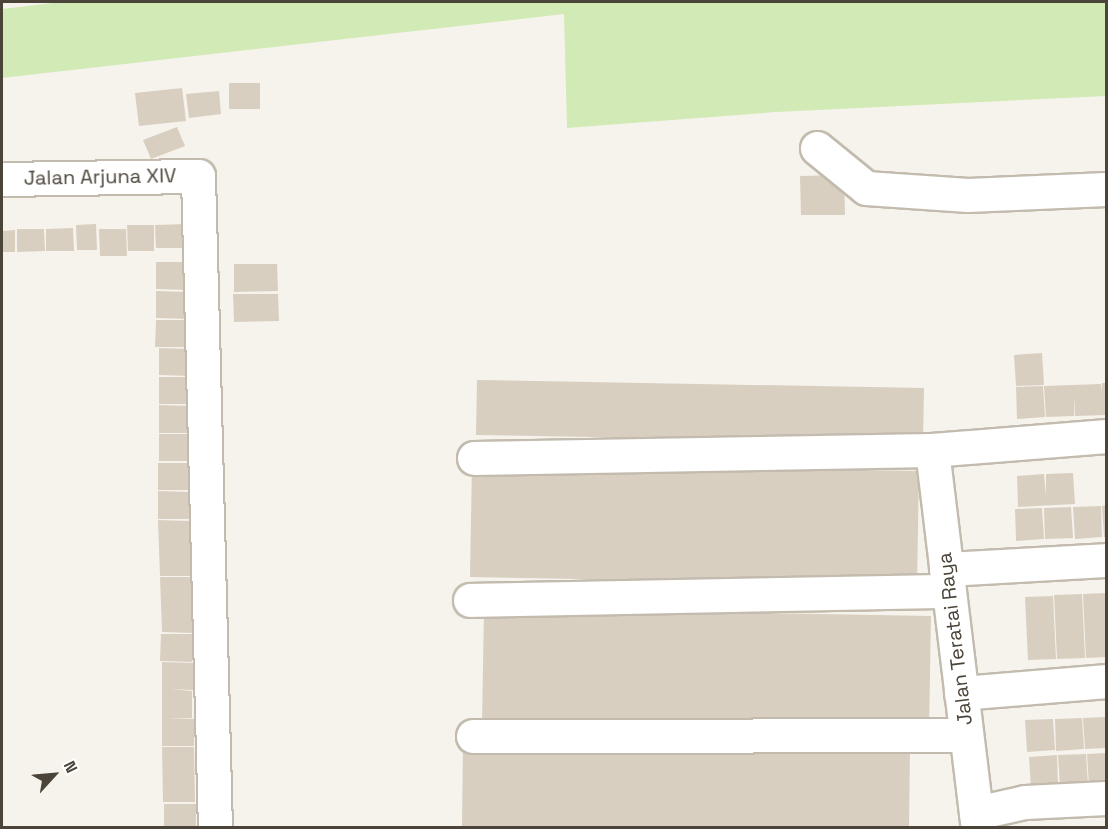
<!DOCTYPE html>
<style>
body{margin:0}
#map{position:relative;width:1108px;height:829px;overflow:hidden;background:#f6f3ec;font-family:"Space Grotesk",sans-serif}
div>[style]{position:absolute}
[style*='--x']{left:calc(var(--x)*1px);top:calc(var(--y)*1px);width:calc(var(--w)*1px);rotate:calc(var(--a)*1deg)}
.green>*{inset:0;background:#d2eab5}
.building>*{inset:0;background:#d8cfc1}
.roads{filter:drop-shadow(2px 0 #c2bbae) drop-shadow(-2px 0 #c2bbae) drop-shadow(0 2px #c2bbae) drop-shadow(0 -2px #c2bbae)}
.minor>*{height:33px;margin:-16.5px;padding:0 16.5px;transform-origin:16.5px;border-radius:16.5px;background:#fff}
span{translate:-50% -50%;white-space:nowrap;text-align:center;line-height:1.15;-webkit-text-stroke:4.5px #fff;paint-order:stroke}
.street-label{font-size:20px;color:#4b4439}
.frame{position:absolute;inset:0;border:3px solid #4b4439;pointer-events:none}
.north{position:absolute;left:24px;top:745px;width:60px;height:60px;-webkit-text-stroke:4px #fff;paint-order:stroke;rotate:64deg;font-size:16px;font-weight:700;line-height:24px;text-align:center;color:#4b4439}
.north::after{content:'';display:block;margin:auto;width:21px;height:27px;background:#4b4439;clip-path:polygon(50% 0,100% 100%,50% 72%,0 100%)}
</style>
<div id="map">
<div class="green">
<i style="clip-path:polygon(61px 2px,1106px 2px,1106px 96px,776px 112px,567px 128px,564px 14px,2px 78px,2px 9px)"></i>
</div>
<div class="building">
<i style="clip-path:polygon(229px 83px,260px 83px,260px 109px,229px 109px)"></i>
<i style="clip-path:polygon(182px 88px,186px 121px,139px 126px,135px 93px)"></i>
<i style="clip-path:polygon(219px 91px,221px 114px,189px 118px,186px 94px)"></i>
<i style="clip-path:polygon(177px 127px,185px 146px,151px 159px,143px 140px)"></i>
<i style="clip-path:polygon(844px 175px,845px 215px,801px 215px,800px 176px)"></i>
<i style="clip-path:polygon(96px 224px,97px 250px,77px 250px,76px 225px)"></i>
<i style="clip-path:polygon(185px 224px,185px 248px,156px 248px,155px 225px)"></i>
<i style="clip-path:polygon(127px 225px,154px 225px,154px 251px,128px 251px)"></i>
<i style="clip-path:polygon(73px 228px,74px 251px,46px 251px,46px 229px)"></i>
<i style="clip-path:polygon(17px 229px,44px 229px,45px 251px,17px 252px)"></i>
<i style="clip-path:polygon(99px 229px,126px 229px,127px 256px,100px 256px)"></i>
<i style="clip-path:polygon(15px 230px,15px 252px,2px 252px,2px 231px)"></i>
<i style="clip-path:polygon(156px 262px,187px 262px,187px 290px,156px 289px)"></i>
<i style="clip-path:polygon(234px 264px,277px 264px,278px 291px,234px 292px)"></i>
<i style="clip-path:polygon(156px 291px,188px 292px,188px 319px,156px 318px)"></i>
<i style="clip-path:polygon(233px 294px,278px 294px,279px 321px,234px 322px)"></i>
<i style="clip-path:polygon(156px 320px,188px 320px,188px 347px,155px 347px)"></i>
<i style="clip-path:polygon(159px 348px,191px 349px,191px 376px,159px 375px)"></i>
<i style="clip-path:polygon(1042px 353px,1044px 385px,1016px 386px,1014px 355px)"></i>
<i style="clip-path:polygon(159px 377px,191px 377px,191px 404px,159px 404px)"></i>
<i style="clip-path:polygon(477px 380px,924px 388px,923px 443px,476px 435px)"></i>
<i style="clip-path:polygon(1102px 383px,1106px 383px,1106px 415px,1075px 416px,1074px 395px,1074px 416px,1046px 417px,1044px 386px,1101px 384px,1101px 393px)"></i>
<i style="clip-path:polygon(1043px 386px,1045px 417px,1017px 419px,1016px 387px)"></i>
<i style="clip-path:polygon(159px 405px,191px 406px,191px 433px,159px 433px)"></i>
<i style="clip-path:polygon(159px 434px,191px 434px,191px 461px,159px 461px)"></i>
<i style="clip-path:polygon(158px 463px,190px 463px,190px 490px,158px 490px)"></i>
<i style="clip-path:polygon(472px 463px,919px 471px,917px 585px,470px 577px)"></i>
<i style="clip-path:polygon(1073px 473px,1075px 504px,1018px 507px,1017px 476px,1044px 474px,1046px 496px,1046px 474px)"></i>
<i style="clip-path:polygon(158px 491px,190px 492px,190px 519px,158px 519px)"></i>
<i style="clip-path:polygon(1106px 505px,1106px 537px,1104px 537px,1102px 506px)"></i>
<i style="clip-path:polygon(1101px 506px,1102px 537px,1075px 539px,1073px 507px)"></i>
<i style="clip-path:polygon(1071px 507px,1073px 538px,1045px 539px,1044px 508px)"></i>
<i style="clip-path:polygon(1042px 508px,1044px 539px,1016px 541px,1015px 509px)"></i>
<i style="clip-path:polygon(158px 520px,190px 521px,191px 576px,160px 576px)"></i>
<i style="clip-path:polygon(160px 577px,192px 577px,193px 633px,162px 632px)"></i>
<i style="clip-path:polygon(1106px 593px,1106px 657px,1086px 658px,1083px 594px)"></i>
<i style="clip-path:polygon(1082px 594px,1085px 658px,1057px 659px,1054px 595px)"></i>
<i style="clip-path:polygon(1053px 596px,1056px 659px,1028px 660px,1025px 597px)"></i>
<i style="clip-path:polygon(484px 608px,931px 616px,929px 731px,482px 723px)"></i>
<i style="clip-path:polygon(161px 634px,192px 634px,192px 662px,160px 661px)"></i>
<i style="clip-path:polygon(162px 662px,194px 663px,193px 690px,170px 689px,192px 691px,192px 718px,166px 718px,194px 719px,194px 746px,162px 746px)"></i>
<i style="clip-path:polygon(1106px 717px,1106px 748px,1085px 749px,1083px 718px)"></i>
<i style="clip-path:polygon(1082px 718px,1084px 749px,1056px 751px,1055px 719px)"></i>
<i style="clip-path:polygon(1053px 719px,1055px 750px,1027px 752px,1025px 720px)"></i>
<i style="clip-path:polygon(463px 741px,910px 749px,909px 828px,462px 828px)"></i>
<i style="clip-path:polygon(162px 747px,194px 747px,195px 802px,163px 802px)"></i>
<i style="clip-path:polygon(1106px 753px,1106px 785px,1089px 786px,1087px 754px)"></i>
<i style="clip-path:polygon(1086px 754px,1088px 785px,1060px 787px,1058px 755px)"></i>
<i style="clip-path:polygon(1057px 755px,1058px 786px,1031px 788px,1029px 757px)"></i>
<i style="clip-path:polygon(164px 804px,196px 804px,196px 828px,164px 828px)"></i>
</div>
<div class="roads">
<div class="minor">
<i style="--x:817;--y:148;--w:63;--a:39.2"></i>
<i style="--x:866;--y:188;--w:102;--a:3.9"></i>
<i style="--x:968;--y:195;--w:138;--a:-2.5"></i>
<i style="--x:2;--y:179;--w:196;--a:-0.9"></i>
<i style="--x:198;--y:176;--w:652;--a:88.51"></i>
<i style="--x:932;--y:450;--w:381;--a:83.1"></i>
<i style="--x:474;--y:458;--w:458;--a:-1"></i>
<i style="--x:932;--y:450;--w:175;--a:-4.6"></i>
<i style="--x:946;--y:569;--w:160;--a:-3.2"></i>
<i style="--x:470;--y:600;--w:479;--a:-1.1"></i>
<i style="--x:961;--y:693;--w:145;--a:-4.7"></i>
<i style="--x:473;--y:736;--w:493;--a:-0.1"></i>
<i style="--x:976;--y:813;--w:50;--a:-12.7"></i>
<i style="--x:1025;--y:802;--w:81;--a:-2.8"></i>
</div>
</div>
<div class="street-label">
<span style="left:100px;top:177px;rotate:-1deg">Jalan Arjuna XIV</span>
<span style="left:955px;top:639px;rotate:-97deg">Jalan Teratai Raya</span>
</div>
<div class="frame"></div>
<div class="north">N</div>
</div>
